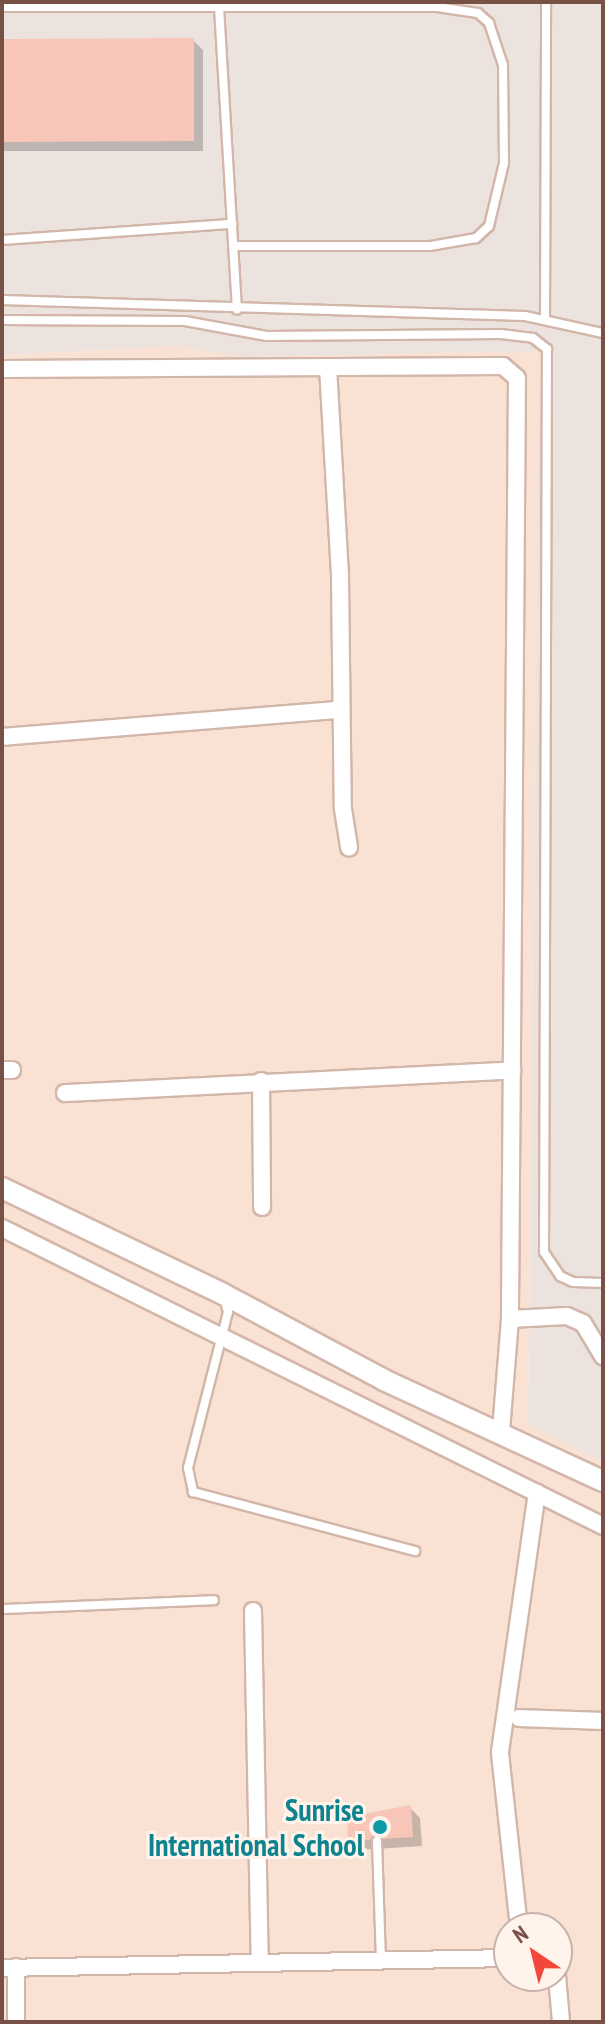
<!DOCTYPE html>
<style>
body{margin:0}
#map{position:relative;width:605px;height:2024px;overflow:hidden;background:#feefe3;font-family:"PT Sans Narrow",sans-serif}
div>[style]{position:absolute}
[style*='--x']{left:calc(var(--x)*1px);top:calc(var(--y)*1px);width:calc(var(--w)*1px);rotate:calc(var(--a)*1deg)}
.residential>*{inset:0;background:#f9e2d3}
.industrial>*{inset:0;background:#ede3de}
.shadow>*{inset:0;background:#0003}
.building>*{inset:0;background:#f7c6b8}
.roads{filter:drop-shadow(2px 0 #d3b6aa) drop-shadow(-2px 0 #d3b6aa) drop-shadow(0 2px #d3b6aa) drop-shadow(0 -2px #d3b6aa)}
.service>*{height:8px;margin:-4px;padding:0 4px;transform-origin:4px;border-radius:4px;background:#fff}
.minor>*{height:16px;margin:-8px;padding:0 8px;transform-origin:8px;border-radius:8px;background:#fff}
.tertiary>*{height:20px;margin:-10px;padding:0 10px;transform-origin:10px;border-radius:10px;background:#fff}
.dots>*{width:22px;height:22px;translate:-50% -50%;box-sizing:border-box;border:4px solid #fff4eb;border-radius:50%}
span{translate:-50% -50%;white-space:nowrap;text-align:center;line-height:1.15;-webkit-text-stroke:6px #fff4eb;paint-order:stroke}
.culture-label{font-size:30px;color:#0d838f;font-weight:700}
.right{translate:-100% -50%;text-align:right}
.frame{position:absolute;inset:0;border:4px solid #795046;pointer-events:none}
.north{position:absolute;left:493px;top:1912px;width:80px;height:80px;box-sizing:border-box;background:#fff4eb;border:2px solid #c9b2a9;border-radius:50%;rotate:325deg;font-size:22px;font-weight:700;line-height:32px;text-align:center;color:#795046}
.north::after{content:'';display:block;margin:auto;width:28px;height:36px;background:#f4473c;clip-path:polygon(50% 0,100% 100%,50% 72%,0 100%)}
</style>
<div id="map">
<div class="residential">
<i style="clip-path:polygon(evenodd,176px 346px,241px 357px,539px 351px,528px 1423px,603px 1462px,603px 2022px,2px 2022px,2px 355px,176px 346px,509px 1928px,557px 1928px,557px 1976px,509px 1976px,509px 1928px)"></i>
</div>
<div class="industrial">
<i style="clip-path:polygon(2px 2px,603px 2px,603px 1462px,528px 1424px,539px 351px,241px 357px,176px 346px,2px 355px)"></i>
</div>
<div class="shadow">
<i style="clip-path:polygon(193px 40px,203px 50px,203px 151px,2px 151px,2px 41px)"></i>
<i style="clip-path:polygon(410px 1808px,420px 1818px,422px 1846px,360px 1850px,350px 1840px)"></i>
</div>
<div class="building">
<i style="clip-path:polygon(194px 38px,194px 141px,2px 142px,2px 39px)"></i>
<i style="clip-path:polygon(411px 1805px,413px 1837px,348px 1841px,347px 1817px)"></i>
</div>
<div class="roads">
<div class="service">
<i style="--x:2;--y:7;--w:435;--a:0"></i>
<i style="--x:437;--y:7;--w:41;--a:8.3"></i>
<i style="--x:478;--y:13;--w:15;--a:42"></i>
<i style="--x:489;--y:23;--w:44;--a:71.6"></i>
<i style="--x:503;--y:65;--w:98;--a:89.4"></i>
<i style="--x:504;--y:163;--w:65;--a:103.4"></i>
<i style="--x:489;--y:226;--w:18;--a:137"></i>
<i style="--x:476;--y:238;--w:47;--a:170.1"></i>
<i style="--x:430;--y:246;--w:197;--a:180"></i>
<i style="--x:219;--y:7;--w:303;--a:86.6"></i>
<i style="--x:2;--y:240;--w:231;--a:-4"></i>
<i style="--x:2;--y:300;--w:523;--a:1.75"></i>
<i style="--x:525;--y:316;--w:80;--a:12.3"></i>
<i style="--x:2;--y:320;--w:183;--a:0.3"></i>
<i style="--x:185;--y:321;--w:83;--a:10.4"></i>
<i style="--x:267;--y:336;--w:234;--a:-0.5"></i>
<i style="--x:501;--y:334;--w:32;--a:7"></i>
<i style="--x:533;--y:338;--w:18;--a:38"></i>
<i style="--x:547;--y:349;--w:903;--a:90.19"></i>
<i style="--x:544;--y:1252;--w:29;--a:56"></i>
<i style="--x:560;--y:1276;--w:14;--a:25"></i>
<i style="--x:573;--y:1282;--w:30;--a:2"></i>
<i style="--x:545;--y:320;--w:318;--a:-89.8"></i>
<i style="--x:224;--y:1298;--w:15;--a:74"></i>
<i style="--x:228;--y:1312;--w:161;--a:104.4"></i>
<i style="--x:188;--y:1468;--w:25;--a:78"></i>
<i style="--x:193;--y:1492;--w:230;--a:14.9"></i>
<i style="--x:2;--y:1609;--w:212;--a:-2.4"></i>
<i style="--x:377;--y:1841;--w:119;--a:88.1"></i>
</div>
<div class="minor">
<i style="--x:328;--y:367;--w:211;--a:86.7"></i>
<i style="--x:340;--y:578;--w:231;--a:89.3"></i>
<i style="--x:343;--y:809;--w:39;--a:81"></i>
<i style="--x:2;--y:369;--w:501;--a:-0.34"></i>
<i style="--x:503;--y:366;--w:18;--a:41"></i>
<i style="--x:517;--y:378;--w:941;--a:90.43"></i>
<i style="--x:510;--y:1319;--w:111;--a:94.6"></i>
<i style="--x:2;--y:737;--w:340;--a:-4.6"></i>
<i style="--x:2;--y:1070;--w:10;--a:0"></i>
<i style="--x:261;--y:1081;--w:126;--a:89.5"></i>
<i style="--x:65;--y:1093;--w:448;--a:-2.9"></i>
<i style="--x:2;--y:1228;--w:671;--a:26.37"></i>
<i style="--x:510;--y:1319;--w:57;--a:-3"></i>
<i style="--x:567;--y:1316;--w:17;--a:24"></i>
<i style="--x:583;--y:1323;--w:39;--a:59"></i>
<i style="--x:253;--y:1611;--w:351;--a:88.9"></i>
<i style="--x:519;--y:1718;--w:84;--a:2"></i>
<i style="--x:519;--y:1928;--w:177;--a:-96.2"></i>
<i style="--x:500;--y:1752;--w:262;--a:-81.9"></i>
<i style="--x:2;--y:1968;--w:507;--a:-1.13"></i>
<i style="--x:557;--y:1976;--w:46;--a:85"></i>
<i style="--x:16;--y:2022;--w:55;--a:-90"></i>
</div>
<div class="tertiary">
<i style="--x:2;--y:1188;--w:245;--a:25.6"></i>
<i style="--x:223;--y:1294;--w:183;--a:28.1"></i>
<i style="--x:384;--y:1380;--w:241;--a:24.8"></i>
</div>
</div>
<div class="dots">
<i style="left:380px;top:1827px;background:#0f9aa8"></i>
</div>
<div class="culture-label">
<span class="right" style="left:364px;top:1827px">Sunrise<br>International School</span>
</div>
<div class="frame"></div>
<div class="north">N</div>
</div>
